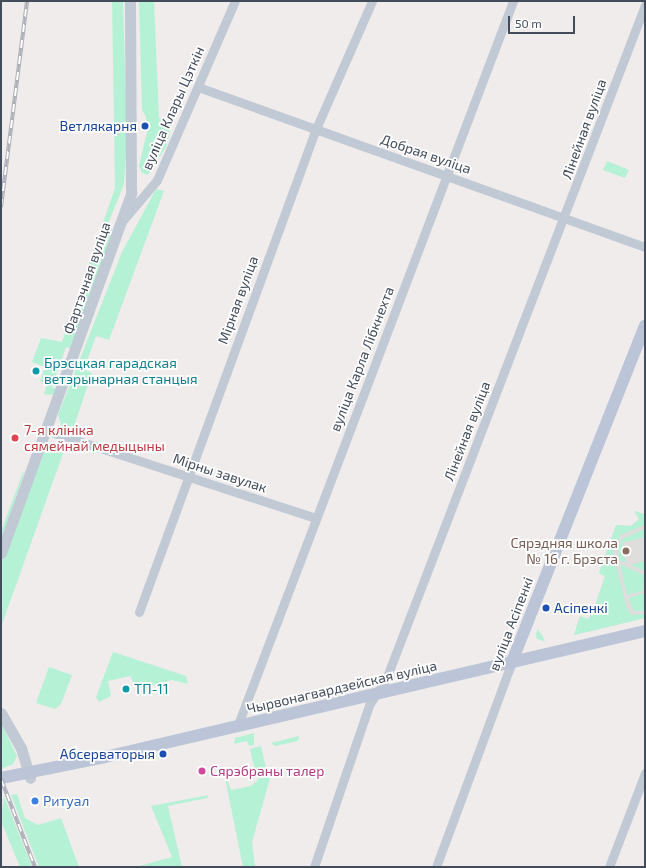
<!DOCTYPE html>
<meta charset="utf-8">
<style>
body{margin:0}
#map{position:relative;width:646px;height:868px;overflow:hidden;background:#efeceb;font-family:"Exo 2",sans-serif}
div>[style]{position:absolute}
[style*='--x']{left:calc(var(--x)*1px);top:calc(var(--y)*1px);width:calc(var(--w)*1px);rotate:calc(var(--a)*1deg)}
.education>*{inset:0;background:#e0dddd}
.green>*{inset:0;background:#b5f1d4}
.minor>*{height:9px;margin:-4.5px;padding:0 4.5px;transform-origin:4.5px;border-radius:4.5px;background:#c0c9d4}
.tertiary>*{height:11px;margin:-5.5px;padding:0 5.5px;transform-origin:5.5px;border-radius:5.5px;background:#c0c9d4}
.secondary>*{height:12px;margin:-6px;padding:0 6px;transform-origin:6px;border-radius:6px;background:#bcc5d7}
.rail>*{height:4px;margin-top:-2px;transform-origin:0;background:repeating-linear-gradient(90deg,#fff 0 8px,#adafb7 0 16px);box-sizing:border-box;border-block:1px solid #adafb7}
.dots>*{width:11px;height:11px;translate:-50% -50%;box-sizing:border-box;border:2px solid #fff;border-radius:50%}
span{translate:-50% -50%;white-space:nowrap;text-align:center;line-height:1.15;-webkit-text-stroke:3.5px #fff;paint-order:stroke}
.street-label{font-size:14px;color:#434c5a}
.transit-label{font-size:14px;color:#164399}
.right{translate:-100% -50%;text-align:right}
.left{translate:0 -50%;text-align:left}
.culture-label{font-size:14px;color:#0d838f}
.health-label{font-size:14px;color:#be3a42}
.education-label{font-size:14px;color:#785e54}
.hotel-label{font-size:14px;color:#b23c85}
.shop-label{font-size:14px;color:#366cbe}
.frame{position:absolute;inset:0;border:2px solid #434c5a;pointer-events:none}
.scale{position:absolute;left:508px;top:16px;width:67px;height:18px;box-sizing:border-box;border:2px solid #434c5a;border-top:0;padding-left:5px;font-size:12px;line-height:14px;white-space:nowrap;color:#434c5a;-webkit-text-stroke:3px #fff;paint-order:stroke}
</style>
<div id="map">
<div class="education">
<i style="clip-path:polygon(645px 510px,645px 618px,574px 635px,580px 616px,588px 619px,593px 612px,605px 576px,599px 573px,616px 525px,631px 526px,639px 519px,634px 511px,644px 514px)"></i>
</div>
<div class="green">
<i style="clip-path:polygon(112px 1px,123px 1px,127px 138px,124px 184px,108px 224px,112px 231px,73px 349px,66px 347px,52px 387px,57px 390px,53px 395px,44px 394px,47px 384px,40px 381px,45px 367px,32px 362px,41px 338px,62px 342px,115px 188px)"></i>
<i style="clip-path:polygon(139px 1px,154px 1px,159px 118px,173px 121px,166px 147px,148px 175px,142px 173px,139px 166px,147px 132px,146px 117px,142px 110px)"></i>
<i style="clip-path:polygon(607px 161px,629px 170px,625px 178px,603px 170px)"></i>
<i style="clip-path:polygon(156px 189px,164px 191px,109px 340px,96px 336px,84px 369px,92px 373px,72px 432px,62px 428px,58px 415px,122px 252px)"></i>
<i style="clip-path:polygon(59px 443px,66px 445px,1px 627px,1px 564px,45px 450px,49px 444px)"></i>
<i style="clip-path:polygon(23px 472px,24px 473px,1px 541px,1px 531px)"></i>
<i style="clip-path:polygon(645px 510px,645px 525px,620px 535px,613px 553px,627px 609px,632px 615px,645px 614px,645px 618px,574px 635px,580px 616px,588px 619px,593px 612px,605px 576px,599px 573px,616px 525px,631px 526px,639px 519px,634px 511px,644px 514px)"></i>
<i style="clip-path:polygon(645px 529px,645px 537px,622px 543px,626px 563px,619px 560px,618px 548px,622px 539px)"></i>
<i style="clip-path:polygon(645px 561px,645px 571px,631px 565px)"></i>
<i style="clip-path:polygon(620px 564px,644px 575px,643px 591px,627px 595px)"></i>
<i style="clip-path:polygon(644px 593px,645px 611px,634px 611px,628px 598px)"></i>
<i style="clip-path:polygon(537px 629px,542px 635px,545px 642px,536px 638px)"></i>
<i style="clip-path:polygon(113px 652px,186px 676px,188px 684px,172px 680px,137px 689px,130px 676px,108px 681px,111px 696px,99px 702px,96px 697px)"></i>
<i style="clip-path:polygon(49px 667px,72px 675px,61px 704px,55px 709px,36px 703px)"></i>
<i style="clip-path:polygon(1px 723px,17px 756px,13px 764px,1px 769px)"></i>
<i style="clip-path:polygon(254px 733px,254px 745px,249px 746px,247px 741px,234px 744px,235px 738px)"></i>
<i style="clip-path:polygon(299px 736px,298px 741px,275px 746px,271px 743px)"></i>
<i style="clip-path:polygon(261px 746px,267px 772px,256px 775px,250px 749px)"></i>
<i style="clip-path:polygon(224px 773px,231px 790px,251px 786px,260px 778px,271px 775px,252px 842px,255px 867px,243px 867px)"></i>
<i style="clip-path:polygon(17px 794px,25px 818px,38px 825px,61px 818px,79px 867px,39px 867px,11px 795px)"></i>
<i style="clip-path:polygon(209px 795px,207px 798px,168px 806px,182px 867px,136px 867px,172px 857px,151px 806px)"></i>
<i style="clip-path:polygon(4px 796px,32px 867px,20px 867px,1px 821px)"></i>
</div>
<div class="minor">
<i style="--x:198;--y:87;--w:475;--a:19.7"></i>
<i style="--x:124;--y:219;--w:51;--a:-49.8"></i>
<i style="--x:157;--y:180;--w:195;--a:-66.5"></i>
<i style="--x:48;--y:431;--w:282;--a:18"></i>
<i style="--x:139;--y:612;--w:512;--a:-69.9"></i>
<i style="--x:315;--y:131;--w:142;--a:-66.3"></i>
<i style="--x:237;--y:727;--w:777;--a:-69.18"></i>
<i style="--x:314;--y:867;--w:171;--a:-71.2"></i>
<i style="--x:369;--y:705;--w:31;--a:-57"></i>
<i style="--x:386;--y:679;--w:722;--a:-68.98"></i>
<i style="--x:436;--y:867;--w:216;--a:-69.7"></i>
<i style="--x:609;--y:867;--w:101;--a:-69"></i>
</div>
<div class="tertiary">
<i style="--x:1;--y:553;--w:383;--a:-70.1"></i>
<i style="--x:131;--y:193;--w:192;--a:-90.3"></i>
<i style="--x:1;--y:713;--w:40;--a:60.3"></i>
<i style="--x:21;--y:748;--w:31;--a:73"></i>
</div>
<div class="secondary">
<i style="--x:511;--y:664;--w:364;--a:-68.4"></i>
<i style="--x:1;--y:778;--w:106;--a:-11.4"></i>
<i style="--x:105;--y:757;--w:555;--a:-13.13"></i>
</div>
<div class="rail">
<i style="--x:1;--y:207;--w:208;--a:-82.8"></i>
<i style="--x:1;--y:779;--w:94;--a:68.9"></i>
</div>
<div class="dots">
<i style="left:145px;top:126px;background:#1a4fb4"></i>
<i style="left:36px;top:371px;background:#0f9aa8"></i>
<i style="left:15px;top:438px;background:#e0444e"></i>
<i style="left:626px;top:551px;background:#8d6e63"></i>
<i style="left:546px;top:608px;background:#1a4fb4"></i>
<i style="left:126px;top:689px;background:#0f9aa8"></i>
<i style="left:163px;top:754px;background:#1a4fb4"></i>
<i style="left:202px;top:771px;background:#d1479c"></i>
<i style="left:35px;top:801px;background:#3f7fe0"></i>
</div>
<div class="street-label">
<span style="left:173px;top:108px;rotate:-66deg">вуліца Клары Цэткін</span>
<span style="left:584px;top:129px;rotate:-70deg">Лінейная вуліца</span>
<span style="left:426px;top:154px;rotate:19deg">Добрая вуліца</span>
<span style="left:87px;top:278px;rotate:-71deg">Фартэчная вуліца</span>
<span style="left:238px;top:300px;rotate:-70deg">Мірная вуліца</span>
<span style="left:362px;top:359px;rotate:-69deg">вуліца Карла Лібкнехта</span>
<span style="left:467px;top:431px;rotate:-69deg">Лінейная вуліца</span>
<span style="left:220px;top:473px;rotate:18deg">Мірны завулак</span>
<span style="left:511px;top:624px;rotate:-69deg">вуліца Асіпенкі</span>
<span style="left:342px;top:687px;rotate:-13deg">Чырвонагвардзейская вуліца</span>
</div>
<div class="transit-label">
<span class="right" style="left:137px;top:126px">Ветлякарня</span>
<span class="left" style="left:554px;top:608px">Асіпенкі</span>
<span class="right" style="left:155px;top:754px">Абсерваторыя</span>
</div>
<div class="culture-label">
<span class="left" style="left:44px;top:371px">Брэсцкая гарадская<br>ветэрынарная станцыя</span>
<span class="left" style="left:134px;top:689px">ТП-11</span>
</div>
<div class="health-label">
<span class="left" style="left:24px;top:438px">7-я клініка<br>сямейнай медыцыны</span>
</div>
<div class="education-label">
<span class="right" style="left:618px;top:551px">Сярэдняя школа<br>№ 16 г. Брэста</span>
</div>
<div class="hotel-label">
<span class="left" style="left:210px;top:771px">Сярэбраны талер</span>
</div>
<div class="shop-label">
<span class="left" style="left:43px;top:801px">Ритуал</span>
</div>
<div class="frame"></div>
<div class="scale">50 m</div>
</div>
